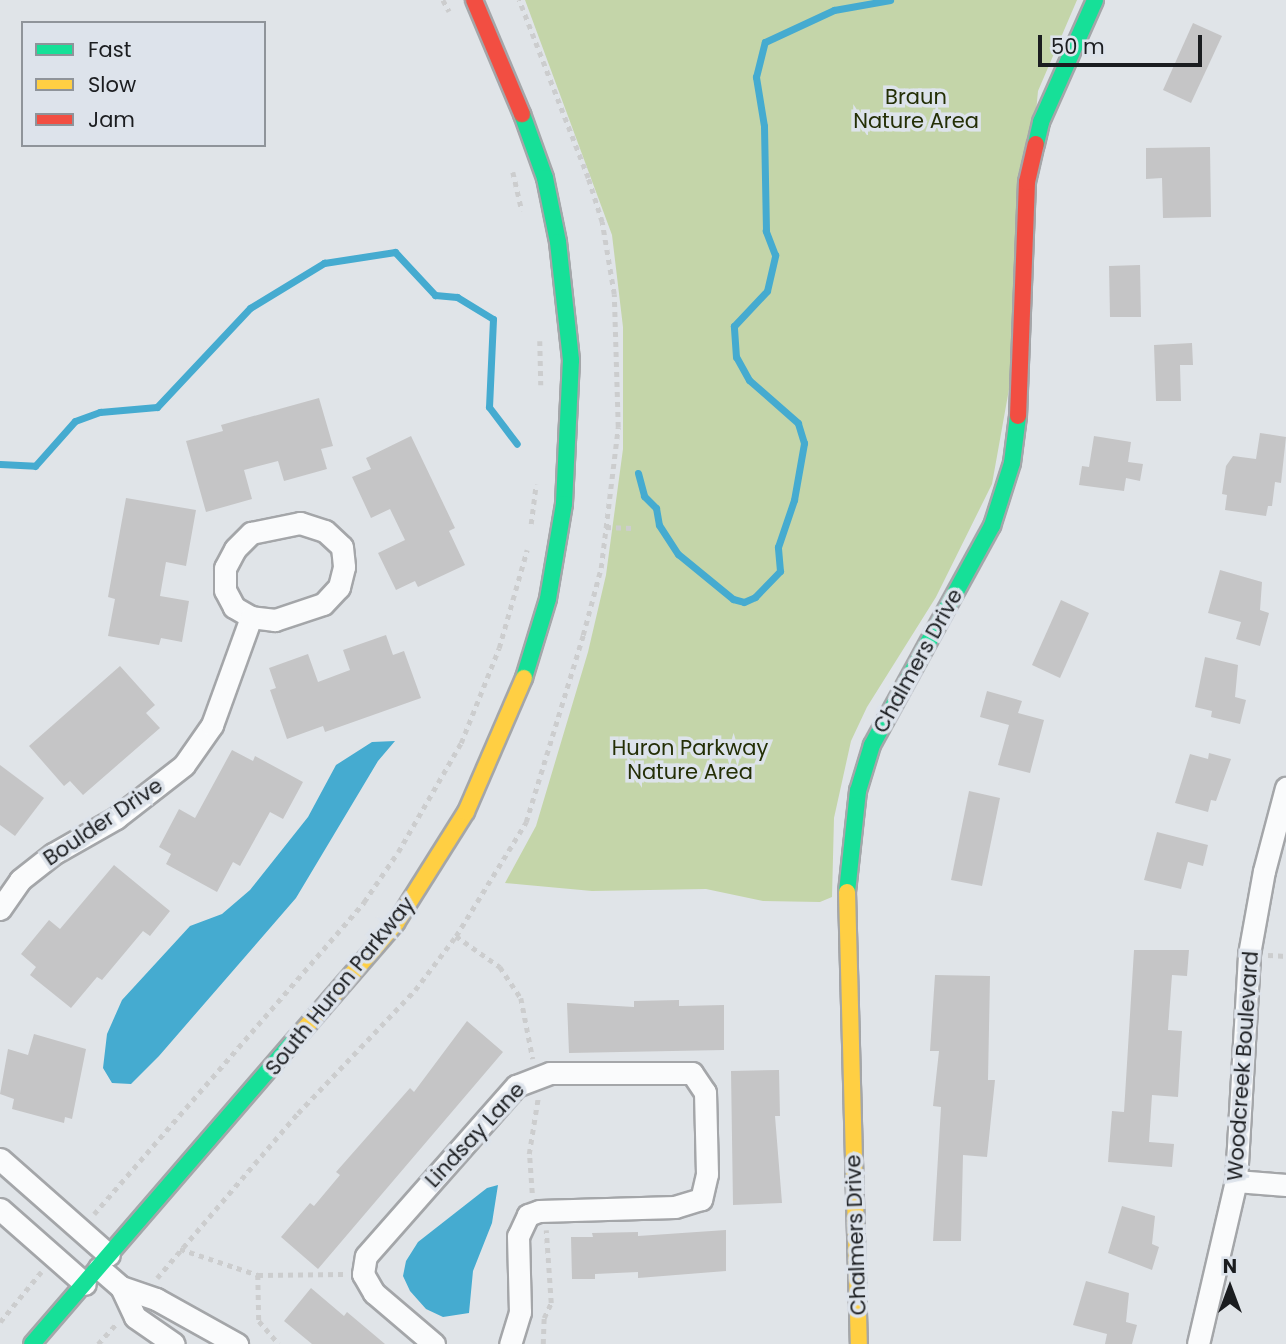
<!DOCTYPE html>
<style>
body{margin:0}
#map{position:relative;width:1286px;height:1344px;overflow:hidden;background:#e0e4e8;font-family:Poppins,sans-serif}
div>[style]{position:absolute}
[style*='--x']{left:calc(var(--x)*1px);top:calc(var(--y)*1px);width:calc(var(--w)*1px);rotate:calc(var(--a)*1deg)}
.green>*{inset:0;background:#c4d5a9}
.water>*{inset:0;background:#45abd0}
.stream>*{height:7px;margin:-3.5px;padding:0 3.5px;transform-origin:3.5px;border-radius:3.5px;background:#45abd0}
.building>*{inset:0;background:#c5c5c6}
.path>*{height:4.5px;margin-top:-2.25px;transform-origin:0;background:repeating-linear-gradient(90deg,#cccdce 0 5px,transparent 0 10px)}
.roads{filter:drop-shadow(2px 0 #a4a6a9) drop-shadow(-2px 0 #a4a6a9) drop-shadow(0 2px #a4a6a9) drop-shadow(0 -2px #a4a6a9)}
.street>*{height:21px;margin:-10.5px;padding:0 10.5px;transform-origin:10.5px;border-radius:10.5px;background:#fafbfc}
.fast>*{height:16px;margin:-8px;padding:0 8px;transform-origin:8px;border-radius:8px;background:#16e098}
.slow>*{height:16px;margin:-8px;padding:0 8px;transform-origin:8px;border-radius:8px;background:#ffcf43}
.jam>*{height:16px;margin:-8px;padding:0 8px;transform-origin:8px;border-radius:8px;background:#f24e42}
span{translate:-50% -50%;white-space:nowrap;text-align:center;line-height:1.15;-webkit-text-stroke:7px #dde3eb;paint-order:stroke}
.park-label{font-size:21px;color:#242f06}
.street-label{font-size:21px;color:#1b1d20}
.legend{position:absolute;left:21px;top:21px;width:245px;height:126px;box-sizing:border-box;background:#dde3eb;border:2px solid #8f949a;margin:0;padding:9px 12px;list-style:none;font-size:21px;color:#1b1d20}
.legend li{display:flex;align-items:center;gap:14px;height:35px}
.legend b{width:35px;border:2px solid #8f949a}
.north{position:absolute;left:1195px;top:1253px;width:70px;height:70px;-webkit-text-stroke:5px #dde3eb;paint-order:stroke;rotate:0deg;font-size:19px;font-weight:700;line-height:28px;text-align:center;color:#1b1d20}
.north::after{content:'';display:block;margin:auto;width:24px;height:32px;background:#1b1d20;clip-path:polygon(50% 0,100% 100%,50% 72%,0 100%)}
.scale{position:absolute;left:1038px;top:35px;width:164px;height:32px;box-sizing:border-box;border:4px solid #1b1d20;border-top:0;padding-left:9px;font-size:21px;line-height:24px;white-space:nowrap;color:#1b1d20;-webkit-text-stroke:5px #dde3eb;paint-order:stroke}
</style>
<div id="map">
<div class="green">
<i style="clip-path:polygon(525px 0,1077px 0,1038px 91px,1011px 378px,992px 484px,936px 597px,867px 707px,851px 741px,834px 818px,832px 897px,820px 902px,763px 901px,706px 889px,592px 891px,505px 883px,536px 826px,588px 652px,606px 575px,623px 449px,623px 327px,612px 235px)"></i>
</div>
<div class="water">
<i style="clip-path:polygon(395px 741px,378px 761px,296px 898px,159px 1056px,131px 1084px,112px 1083px,103px 1068px,107px 1034px,122px 1000px,190px 926px,222px 914px,250px 890px,308px 817px,336px 765px,372px 742px)"></i>
<i style="clip-path:polygon(498px 1185px,492px 1223px,473px 1271px,469px 1313px,443px 1317px,426px 1309px,410px 1291px,403px 1276px,406px 1261px,418px 1242px,487px 1188px)"></i>
</div>
<div class="stream">
<i style="--x:0;--y:464;--w:35;--a:3"></i>
<i style="--x:35;--y:466;--w:60;--a:-48.4"></i>
<i style="--x:75;--y:421;--w:27;--a:-20"></i>
<i style="--x:100;--y:412;--w:57;--a:-5"></i>
<i style="--x:157;--y:407;--w:136;--a:-46.8"></i>
<i style="--x:250;--y:308;--w:87;--a:-31.3"></i>
<i style="--x:324;--y:263;--w:72;--a:-8.8"></i>
<i style="--x:395;--y:252;--w:59;--a:47.1"></i>
<i style="--x:435;--y:295;--w:22;--a:5"></i>
<i style="--x:457;--y:297;--w:42;--a:31.4"></i>
<i style="--x:493;--y:319;--w:88;--a:92.6"></i>
<i style="--x:489;--y:407;--w:46;--a:52.9"></i>
<i style="--x:638;--y:473;--w:24;--a:75"></i>
<i style="--x:644;--y:496;--w:17;--a:45"></i>
<i style="--x:656;--y:508;--w:17;--a:80"></i>
<i style="--x:659;--y:525;--w:35;--a:57"></i>
<i style="--x:678;--y:554;--w:71;--a:39.3"></i>
<i style="--x:733;--y:599;--w:11;--a:15"></i>
<i style="--x:744;--y:602;--w:12;--a:-24"></i>
<i style="--x:755;--y:597;--w:36;--a:-46"></i>
<i style="--x:780;--y:571;--w:24;--a:-95"></i>
<i style="--x:778;--y:547;--w:50;--a:-71.2"></i>
<i style="--x:794;--y:500;--w:58;--a:-80"></i>
<i style="--x:804;--y:443;--w:21;--a:-107"></i>
<i style="--x:798;--y:423;--w:65;--a:-138.7"></i>
<i style="--x:749;--y:380;--w:26;--a:-119"></i>
<i style="--x:736;--y:357;--w:31;--a:-94"></i>
<i style="--x:734;--y:326;--w:48;--a:-46.7"></i>
<i style="--x:767;--y:291;--w:37;--a:-77"></i>
<i style="--x:775;--y:255;--w:26;--a:-111"></i>
<i style="--x:766;--y:231;--w:105;--a:-91.1"></i>
<i style="--x:764;--y:126;--w:50;--a:-99.3"></i>
<i style="--x:756;--y:77;--w:36;--a:-76"></i>
<i style="--x:765;--y:42;--w:76;--a:-24.9"></i>
<i style="--x:834;--y:10;--w:57;--a:-10.1"></i>
</div>
<div class="building">
<i style="clip-path:polygon(1193px 23px,1222px 36px,1191px 103px,1163px 90px)"></i>
<i style="clip-path:polygon(1210px 147px,1211px 217px,1163px 218px,1162px 178px,1146px 179px,1146px 148px)"></i>
<i style="clip-path:polygon(1140px 265px,1141px 317px,1110px 317px,1109px 266px)"></i>
<i style="clip-path:polygon(1192px 343px,1193px 365px,1180px 365px,1181px 401px,1156px 401px,1154px 345px)"></i>
<i style="clip-path:polygon(319px 398px,333px 446px,321px 449px,327px 469px,284px 481px,278px 461px,244px 470px,252px 499px,206px 512px,186px 441px,223px 431px,221px 425px)"></i>
<i style="clip-path:polygon(1260px 433px,1286px 437px,1281px 483px,1275px 482px,1272px 506px,1268px 506px,1266px 516px,1225px 510px,1227px 495px,1222px 494px,1226px 466px,1233px 456px,1256px 459px)"></i>
<i style="clip-path:polygon(411px 436px,455px 528px,449px 531px,465px 565px,418px 587px,415px 581px,396px 590px,378px 553px,405px 540px,390px 509px,371px 518px,352px 477px,371px 469px,366px 458px)"></i>
<i style="clip-path:polygon(1094px 436px,1131px 442px,1128px 462px,1143px 464px,1140px 481px,1126px 478px,1124px 491px,1079px 485px,1082px 466px,1089px 467px)"></i>
<i style="clip-path:polygon(126px 498px,196px 510px,186px 566px,166px 562px,160px 596px,189px 601px,182px 642px,161px 638px,159px 645px,108px 636px,115px 599px,108px 597px)"></i>
<i style="clip-path:polygon(1220px 570px,1262px 582px,1260px 610px,1269px 613px,1260px 646px,1236px 639px,1241px 622px,1208px 613px)"></i>
<i style="clip-path:polygon(1061px 600px,1089px 613px,1060px 678px,1032px 665px)"></i>
<i style="clip-path:polygon(386px 635px,393px 655px,404px 651px,421px 698px,325px 732px,323px 726px,287px 739px,270px 690px,276px 688px,269px 668px,308px 654px,318px 682px,350px 670px,343px 650px)"></i>
<i style="clip-path:polygon(1205px 657px,1238px 665px,1235px 697px,1246px 700px,1240px 724px,1211px 717px,1212px 711px,1195px 707px)"></i>
<i style="clip-path:polygon(120px 666px,155px 705px,146px 713px,160px 728px,83px 795px,70px 781px,64px 786px,29px 746px)"></i>
<i style="clip-path:polygon(987px 691px,1022px 701px,1018px 713px,1044px 720px,1030px 773px,998px 765px,1009px 725px,980px 717px)"></i>
<i style="clip-path:polygon(232px 750px,253px 761px,255px 756px,303px 782px,283px 819px,270px 812px,240px 866px,233px 862px,217px 892px,166px 864px,171px 854px,159px 847px,179px 809px,195px 818px)"></i>
<i style="clip-path:polygon(1209px 753px,1231px 759px,1216px 801px,1211px 800px,1208px 812px,1175px 803px,1190px 754px,1208px 759px)"></i>
<i style="clip-path:polygon(0 765px,44px 798px,15px 836px,0 825px)"></i>
<i style="clip-path:polygon(969px 791px,1000px 798px,982px 886px,951px 880px)"></i>
<i style="clip-path:polygon(1157px 832px,1208px 845px,1203px 866px,1188px 862px,1181px 889px,1144px 880px)"></i>
<i style="clip-path:polygon(114px 865px,170px 911px,150px 936px,143px 931px,102px 980px,97px 977px,71px 1008px,30px 975px,36px 967px,21px 954px,49px 920px,60px 929px)"></i>
<i style="clip-path:polygon(1134px 950px,1189px 950px,1187px 976px,1172px 975px,1168px 1030px,1182px 1031px,1178px 1097px,1152px 1095px,1149px 1142px,1174px 1144px,1172px 1167px,1108px 1162px,1112px 1111px,1124px 1112px)"></i>
<i style="clip-path:polygon(935px 975px,990px 976px,988px 1080px,995px 1080px,987px 1157px,963px 1155px,961px 1241px,933px 1241px,941px 1107px,933px 1106px,939px 1051px,930px 1051px)"></i>
<i style="clip-path:polygon(679px 1000px,679px 1006px,724px 1005px,724px 1050px,569px 1053px,567px 1003px,634px 1007px,634px 1001px)"></i>
<i style="clip-path:polygon(467px 1021px,503px 1052px,318px 1269px,281px 1237px,310px 1203px,314px 1206px,340px 1175px,336px 1172px,410px 1088px,414px 1092px)"></i>
<i style="clip-path:polygon(34px 1034px,86px 1049px,72px 1119px,65px 1117px,64px 1123px,12px 1109px,14px 1099px,0 1094px,8px 1049px,28px 1055px)"></i>
<i style="clip-path:polygon(779px 1070px,780px 1116px,775px 1116px,782px 1203px,733px 1205px,731px 1071px)"></i>
<i style="clip-path:polygon(1122px 1206px,1155px 1216px,1152px 1244px,1159px 1247px,1152px 1270px,1108px 1253px)"></i>
<i style="clip-path:polygon(726px 1230px,726px 1271px,638px 1278px,638px 1272px,595px 1274px,595px 1279px,572px 1279px,571px 1237px,593px 1237px,592px 1233px,638px 1232px,638px 1236px)"></i>
<i style="clip-path:polygon(1086px 1281px,1129px 1293px,1126px 1322px,1137px 1325px,1132px 1344px,1105px 1344px,1107px 1334px,1073px 1325px)"></i>
<i style="clip-path:polygon(311px 1288px,344px 1316px,347px 1312px,385px 1344px,312px 1344px,284px 1321px)"></i>
</div>
<div class="path">
<i style="--x:443;--y:0;--w:13;--a:61"></i>
<i style="--x:513;--y:172;--w:40;--a:77"></i>
<i style="--x:540;--y:341;--w:44;--a:88.7"></i>
<i style="--x:531;--y:524;--w:40;--a:-82.9"></i>
<i style="--x:606;--y:527;--w:26;--a:2"></i>
<i style="--x:456;--y:936;--w:54;--a:35.2"></i>
<i style="--x:500;--y:967;--w:37;--a:56"></i>
<i style="--x:521;--y:998;--w:62;--a:78.9"></i>
<i style="--x:1268;--y:955;--w:18;--a:3"></i>
<i style="--x:532;--y:1193;--w:39;--a:-94"></i>
<i style="--x:529;--y:1154;--w:57;--a:-80.9"></i>
<i style="--x:94;--y:1214;--w:413;--a:-49.1"></i>
<i style="--x:364;--y:902;--w:60;--a:-55.8"></i>
<i style="--x:398;--y:852;--w:126;--a:-60"></i>
<i style="--x:461;--y:743;--w:102;--a:-68.2"></i>
<i style="--x:499;--y:648;--w:102;--a:-74.1"></i>
<i style="--x:180;--y:1249;--w:82;--a:18.4"></i>
<i style="--x:258;--y:1275;--w:46;--a:88.8"></i>
<i style="--x:259;--y:1321;--w:30;--a:49"></i>
<i style="--x:258;--y:1275;--w:86;--a:-0.7"></i>
<i style="--x:157;--y:1278;--w:217;--a:-49.5"></i>
<i style="--x:298;--y:1113;--w:170;--a:-46.4"></i>
<i style="--x:415;--y:990;--w:68;--a:-52.8"></i>
<i style="--x:456;--y:936;--w:134;--a:-58.4"></i>
<i style="--x:526;--y:822;--w:195;--a:-73"></i>
<i style="--x:583;--y:635;--w:69;--a:-75"></i>
<i style="--x:601;--y:568;--w:142;--a:-83.1"></i>
<i style="--x:618;--y:427;--w:133;--a:-91.7"></i>
<i style="--x:614;--y:294;--w:73;--a:-99.5"></i>
<i style="--x:602;--y:222;--w:46;--a:-107.7"></i>
<i style="--x:588;--y:178;--w:191;--a:-111.2"></i>
<i style="--x:0;--y:1322;--w:65;--a:-50.6"></i>
<i style="--x:98;--y:1344;--w:27;--a:-48"></i>
<i style="--x:543;--y:1344;--w:26;--a:-88"></i>
<i style="--x:544;--y:1318;--w:17;--a:-65"></i>
<i style="--x:551;--y:1303;--w:73;--a:-93.9"></i>
</div>
<div class="roads">
<div class="street">
<i style="--x:300;--y:523;--w:26;--a:18"></i>
<i style="--x:325;--y:531;--w:23;--a:43"></i>
<i style="--x:342;--y:547;--w:20;--a:84"></i>
<i style="--x:344;--y:567;--w:21;--a:104"></i>
<i style="--x:339;--y:587;--w:23;--a:133"></i>
<i style="--x:323;--y:604;--w:51;--a:161.6"></i>
<i style="--x:275;--y:620;--w:24;--a:-173"></i>
<i style="--x:251;--y:617;--w:20;--a:-150"></i>
<i style="--x:234;--y:607;--w:19;--a:-118"></i>
<i style="--x:225;--y:590;--w:22;--a:-90"></i>
<i style="--x:225;--y:568;--w:21;--a:-62"></i>
<i style="--x:235;--y:549;--w:23;--a:-45"></i>
<i style="--x:251;--y:533;--w:50;--a:-11.5"></i>
<i style="--x:0;--y:909;--w:35;--a:-55"></i>
<i style="--x:20;--y:880;--w:42;--a:-38.2"></i>
<i style="--x:53;--y:854;--w:73;--a:-29.7"></i>
<i style="--x:116;--y:818;--w:86;--a:-37.9"></i>
<i style="--x:184;--y:765;--w:49;--a:-55"></i>
<i style="--x:212;--y:725;--w:115;--a:-70.1"></i>
<i style="--x:0;--y:1159;--w:145;--a:41.4"></i>
<i style="--x:1236;--y:1181;--w:50;--a:4.6"></i>
<i style="--x:0;--y:1209;--w:113;--a:41.4"></i>
<i style="--x:99;--y:1268;--w:29;--a:41"></i>
<i style="--x:121;--y:1287;--w:37;--a:19"></i>
<i style="--x:156;--y:1299;--w:93;--a:29.1"></i>
<i style="--x:121;--y:1287;--w:33;--a:65"></i>
<i style="--x:135;--y:1317;--w:47;--a:34.7"></i>
<i style="--x:434;--y:1344;--w:79;--a:-139.6"></i>
<i style="--x:374;--y:1293;--w:22;--a:-120"></i>
<i style="--x:363;--y:1274;--w:18;--a:-81"></i>
<i style="--x:366;--y:1256;--w:227;--a:-48.6"></i>
<i style="--x:516;--y:1086;--w:36;--a:-21"></i>
<i style="--x:550;--y:1073;--w:142;--a:0"></i>
<i style="--x:692;--y:1073;--w:23;--a:56"></i>
<i style="--x:705;--y:1092;--w:82;--a:88.6"></i>
<i style="--x:707;--y:1174;--w:26;--a:103"></i>
<i style="--x:701;--y:1199;--w:27;--a:163"></i>
<i style="--x:675;--y:1207;--w:136;--a:178.3"></i>
<i style="--x:539;--y:1211;--w:12;--a:160"></i>
<i style="--x:528;--y:1215;--w:23;--a:115"></i>
<i style="--x:518;--y:1236;--w:76;--a:88.5"></i>
<i style="--x:520;--y:1312;--w:34;--a:107"></i>
<i style="--x:1198;--y:1344;--w:167;--a:-76.9"></i>
<i style="--x:1236;--y:1181;--w:227;--a:-86.7"></i>
<i style="--x:1249;--y:954;--w:84;--a:-79.8"></i>
<i style="--x:1264;--y:871;--w:86;--a:-75.2"></i>
</div>
<div class="fast">
<i style="--x:522;--y:114;--w:68;--a:70.2"></i>
<i style="--x:545;--y:178;--w:65;--a:78.5"></i>
<i style="--x:558;--y:242;--w:119;--a:83.7"></i>
<i style="--x:571;--y:360;--w:144;--a:92.8"></i>
<i style="--x:564;--y:504;--w:96;--a:99.6"></i>
<i style="--x:548;--y:599;--w:83;--a:106.9"></i>
<i style="--x:1036;--y:144;--w:23;--a:-77"></i>
<i style="--x:1041;--y:122;--w:133;--a:-66.1"></i>
<i style="--x:847;--y:892;--w:102;--a:-83.8"></i>
<i style="--x:858;--y:791;--w:48;--a:-73.1"></i>
<i style="--x:872;--y:745;--w:250;--a:-61.3"></i>
<i style="--x:992;--y:526;--w:66;--a:-72.4"></i>
<i style="--x:1012;--y:463;--w:47;--a:-82.7"></i>
<i style="--x:32;--y:1344;--w:410;--a:-49.2"></i>
</div>
<div class="slow">
<i style="--x:847;--y:892;--w:452;--a:88.5"></i>
<i style="--x:300;--y:1034;--w:147;--a:-49.1"></i>
<i style="--x:396;--y:923;--w:131;--a:-57.8"></i>
<i style="--x:466;--y:812;--w:146;--a:-66.6"></i>
</div>
<div class="jam">
<i style="--x:474;--y:0;--w:124;--a:67.2"></i>
<i style="--x:1018;--y:416;--w:234;--a:-87.8"></i>
<i style="--x:1027;--y:182;--w:39;--a:-77"></i>
</div>
</div>
<div class="park-label">
<span style="left:916px;top:109px">Braun<br>Nature Area</span>
<span style="left:690px;top:760px">Huron Parkway<br>Nature Area</span>
</div>
<div class="street-label">
<span style="left:918px;top:661px;rotate:-61deg">Chalmers Drive</span>
<span style="left:103px;top:822px;rotate:-34deg">Boulder Drive</span>
<span style="left:340px;top:986px;rotate:-51deg">South Huron Parkway</span>
<span style="left:1243px;top:1066px;rotate:-86deg">Woodcreek Boulevard</span>
<span style="left:475px;top:1135px;rotate:-47deg">Lindsay Lane</span>
<span style="left:856px;top:1235px;rotate:-92deg">Chalmers Drive</span>
</div>
<ul class="legend">
<li><b style="height:9px;background:#16e098"></b>Fast</li>
<li><b style="height:9px;background:#ffcf43"></b>Slow</li>
<li><b style="height:9px;background:#f24e42"></b>Jam</li>
</ul>
<div class="north">N</div>
<div class="scale">50 m</div>
</div>
